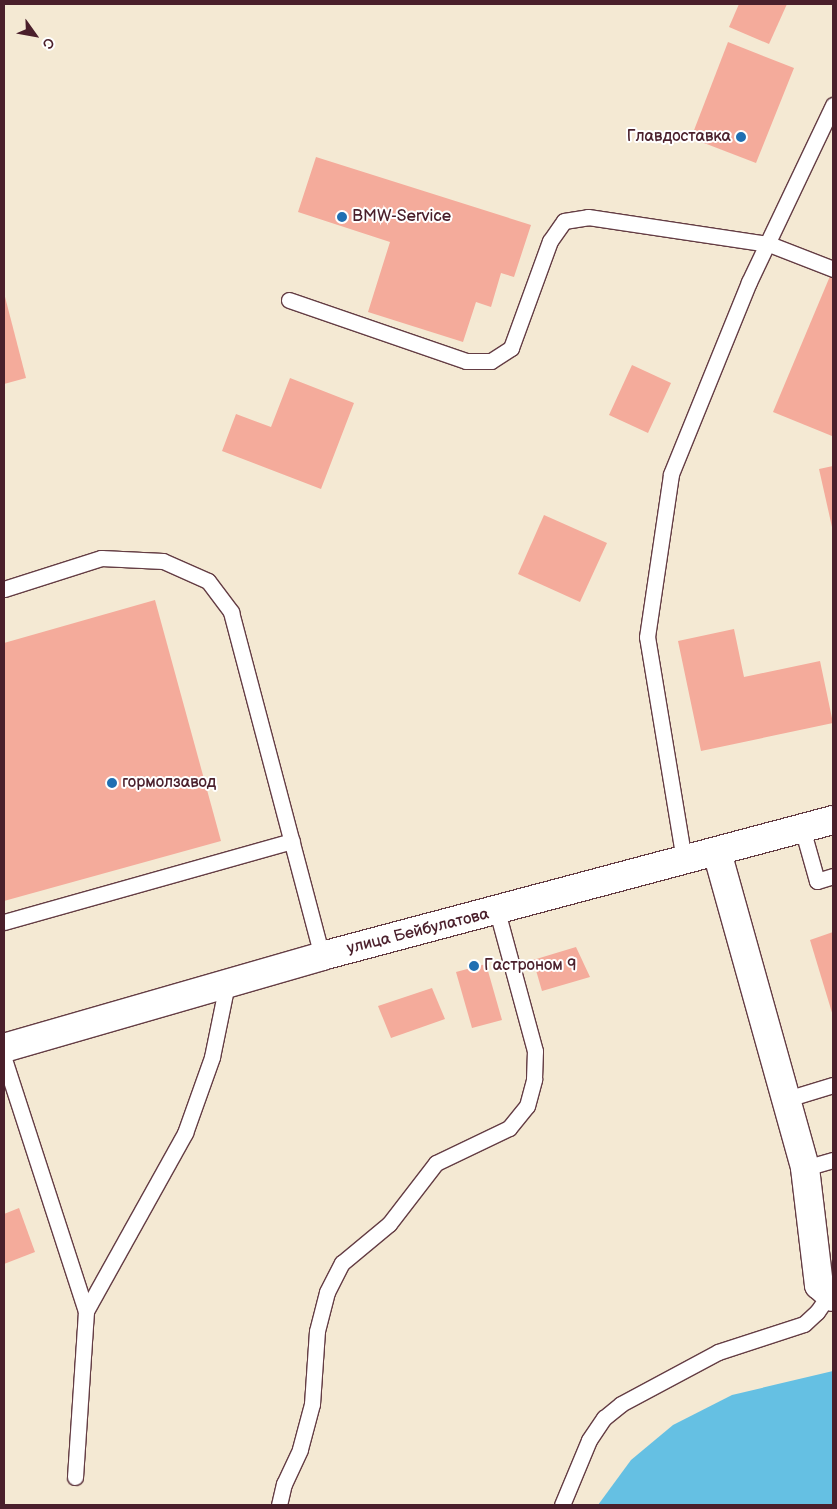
<!DOCTYPE html>
<meta charset="utf-8">
<style>
body{margin:0}
#map{position:relative;width:837px;height:1509px;overflow:hidden;background:#f4e9d3;font-family:"Balsamiq Sans",sans-serif}
div>[style]{position:absolute}
[style*='--x']{left:calc(var(--x)*1px);top:calc(var(--y)*1px);width:calc(var(--w)*1px);rotate:calc(var(--a)*1deg)}
.water>*{inset:0;background:#65c0e3}
.building>*{inset:0;background:#f4ab9b}
.roads{filter:drop-shadow(1px 0 #643d44) drop-shadow(-1px 0 #643d44) drop-shadow(0 1px #643d44) drop-shadow(0 -1px #643d44)}
.lane>*{height:15px;margin:-7.5px;padding:0 7.5px;transform-origin:7.5px;border-radius:7.5px;background:#fff}
.street>*{height:28px;margin:-14px;padding:0 14px;transform-origin:14px;border-radius:14px;background:#fff}
.dots>*{width:14px;height:14px;translate:-50% -50%;box-sizing:border-box;border:2px solid #fff;border-radius:50%}
span{translate:-50% -50%;white-space:nowrap;text-align:center;line-height:1.15;-webkit-text-stroke:4px #fff;paint-order:stroke}
.poi-label{font-size:16px;color:#4a1f2b}
.right{translate:-100% -50%;text-align:right}
.left{translate:0 -50%;text-align:left}
.street-label{font-size:16px;color:#4a1f2b}
.frame{position:absolute;inset:0;border:5px solid #4a1f2b;pointer-events:none}
.north{position:absolute;left:10px;top:10px;width:50px;height:50px;-webkit-text-stroke:4px #fff;paint-order:stroke;rotate:122deg;font-size:14px;font-weight:700;line-height:20px;text-align:center;color:#4a1f2b}
.north::after{content:'';display:block;margin:auto;width:18px;height:22px;background:#4a1f2b;clip-path:polygon(50% 0,100% 100%,50% 72%,0 100%)}
</style>
<div id="map">
<div class="water">
<i style="clip-path:polygon(833px 1371px,833px 1505px,598px 1505px,631px 1460px,673px 1425px,732px 1395px)"></i>
</div>
<div class="building">
<i style="clip-path:polygon(739px 4px,787px 4px,769px 44px,729px 27px)"></i>
<i style="clip-path:polygon(728px 42px,794px 68px,756px 163px,691px 138px)"></i>
<i style="clip-path:polygon(316px 157px,531px 225px,514px 277px,501px 273px,491px 307px,476px 302px,463px 342px,368px 312px,390px 242px,298px 212px)"></i>
<i style="clip-path:polygon(833px 269px,833px 433px,832px 436px,773px 412px)"></i>
<i style="clip-path:polygon(4px 293px,26px 378px,4px 384px)"></i>
<i style="clip-path:polygon(632px 365px,671px 383px,648px 433px,609px 415px)"></i>
<i style="clip-path:polygon(290px 378px,354px 403px,321px 489px,222px 451px,236px 414px,271px 427px)"></i>
<i style="clip-path:polygon(833px 466px,833px 527px,832px 527px,819px 469px)"></i>
<i style="clip-path:polygon(544px 515px,607px 543px,580px 602px,518px 574px)"></i>
<i style="clip-path:polygon(155px 600px,221px 841px,4px 901px,4px 643px)"></i>
<i style="clip-path:polygon(734px 629px,744px 677px,820px 661px,833px 723px,701px 751px,678px 641px)"></i>
<i style="clip-path:polygon(833px 932px,833px 1016px,810px 940px)"></i>
<i style="clip-path:polygon(576px 947px,590px 977px,542px 991px,533px 960px)"></i>
<i style="clip-path:polygon(486px 964px,502px 1020px,472px 1028px,456px 972px)"></i>
<i style="clip-path:polygon(432px 988px,445px 1019px,391px 1038px,378px 1006px)"></i>
<i style="clip-path:polygon(19px 1208px,35px 1252px,4px 1264px,4px 1214px)"></i>
</div>
<div class="roads">
<div class="lane">
<i style="--x:289;--y:300;--w:187;--a:19"></i>
<i style="--x:466;--y:361;--w:25;--a:0"></i>
<i style="--x:491;--y:361;--w:24;--a:-33"></i>
<i style="--x:511;--y:348;--w:114;--a:-70"></i>
<i style="--x:550;--y:241;--w:24;--a:-55"></i>
<i style="--x:564;--y:221;--w:24;--a:-9"></i>
<i style="--x:588;--y:217;--w:183;--a:8.5"></i>
<i style="--x:769;--y:244;--w:69;--a:21.3"></i>
<i style="--x:4;--y:589;--w:102;--a:-17.7"></i>
<i style="--x:101;--y:558;--w:62;--a:2.8"></i>
<i style="--x:163;--y:561;--w:49;--a:24"></i>
<i style="--x:208;--y:581;--w:39;--a:53"></i>
<i style="--x:231;--y:612;--w:356;--a:75.2"></i>
<i style="--x:802;--y:828;--w:55;--a:74.2"></i>
<i style="--x:817;--y:881;--w:17;--a:-17"></i>
<i style="--x:684;--y:860;--w:226;--a:-99.4"></i>
<i style="--x:647;--y:637;--w:165;--a:-81.6"></i>
<i style="--x:671;--y:474;--w:207;--a:-67.9"></i>
<i style="--x:749;--y:282;--w:196;--a:-64.6"></i>
<i style="--x:4;--y:922;--w:299;--a:-15.7"></i>
<i style="--x:4;--y:1059;--w:265;--a:72"></i>
<i style="--x:787;--y:1099;--w:48;--a:-16.9"></i>
<i style="--x:805;--y:1168;--w:29;--a:-16"></i>
<i style="--x:75;--y:1477;--w:166;--a:-86.2"></i>
<i style="--x:86;--y:1311;--w:204;--a:-60.9"></i>
<i style="--x:185;--y:1133;--w:81;--a:-70.4"></i>
<i style="--x:212;--y:1057;--w:75;--a:-78.4"></i>
<i style="--x:279;--y:1505;--w:22;--a:-77"></i>
<i style="--x:284;--y:1484;--w:38;--a:-65"></i>
<i style="--x:300;--y:1449;--w:47;--a:-75.1"></i>
<i style="--x:312;--y:1404;--w:73;--a:-86.1"></i>
<i style="--x:317;--y:1331;--w:40;--a:-75.6"></i>
<i style="--x:327;--y:1292;--w:33;--a:-63"></i>
<i style="--x:342;--y:1263;--w:61;--a:-39.7"></i>
<i style="--x:389;--y:1224;--w:77;--a:-52.4"></i>
<i style="--x:436;--y:1163;--w:81;--a:-25.6"></i>
<i style="--x:509;--y:1128;--w:28;--a:-51"></i>
<i style="--x:527;--y:1106;--w:28;--a:-75"></i>
<i style="--x:534;--y:1079;--w:28;--a:-88"></i>
<i style="--x:535;--y:1051;--w:145;--a:-105.2"></i>
<i style="--x:562;--y:1505;--w:70;--a:-67.4"></i>
<i style="--x:589;--y:1440;--w:27;--a:-56"></i>
<i style="--x:604;--y:1418;--w:22;--a:-39"></i>
<i style="--x:621;--y:1404;--w:110;--a:-28.2"></i>
<i style="--x:718;--y:1352;--w:90;--a:-18"></i>
<i style="--x:804;--y:1324;--w:18;--a:-43"></i>
<i style="--x:817;--y:1312;--w:19;--a:-55"></i>
</div>
<div class="street">
<i style="--x:717;--y:852;--w:328;--a:74.4"></i>
<i style="--x:805;--y:1168;--w:118;--a:83.2"></i>
<i style="--x:819;--y:1285;--w:18;--a:41"></i>
<i style="--x:4;--y:1048;--w:331;--a:-16.1"></i>
<i style="--x:322;--y:956;--w:529;--a:-14.9"></i>
</div>
</div>
<div class="dots">
<i style="left:741px;top:137px;background:#1f6fb2"></i>
<i style="left:342px;top:217px;background:#1f6fb2"></i>
<i style="left:112px;top:783px;background:#1f6fb2"></i>
<i style="left:474px;top:966px;background:#1f6fb2"></i>
</div>
<div class="poi-label">
<span class="right" style="left:731px;top:137px">Главдоставка</span>
<span class="left" style="left:352px;top:217px">BMW-Service</span>
<span class="left" style="left:122px;top:783px">гормолзавод</span>
<span class="left" style="left:484px;top:966px">Гастроном 9</span>
</div>
<div class="street-label">
<span style="left:418px;top:932px;rotate:-14deg">улица Бейбулатова</span>
</div>
<div class="frame"></div>
<div class="north">С</div>
</div>
